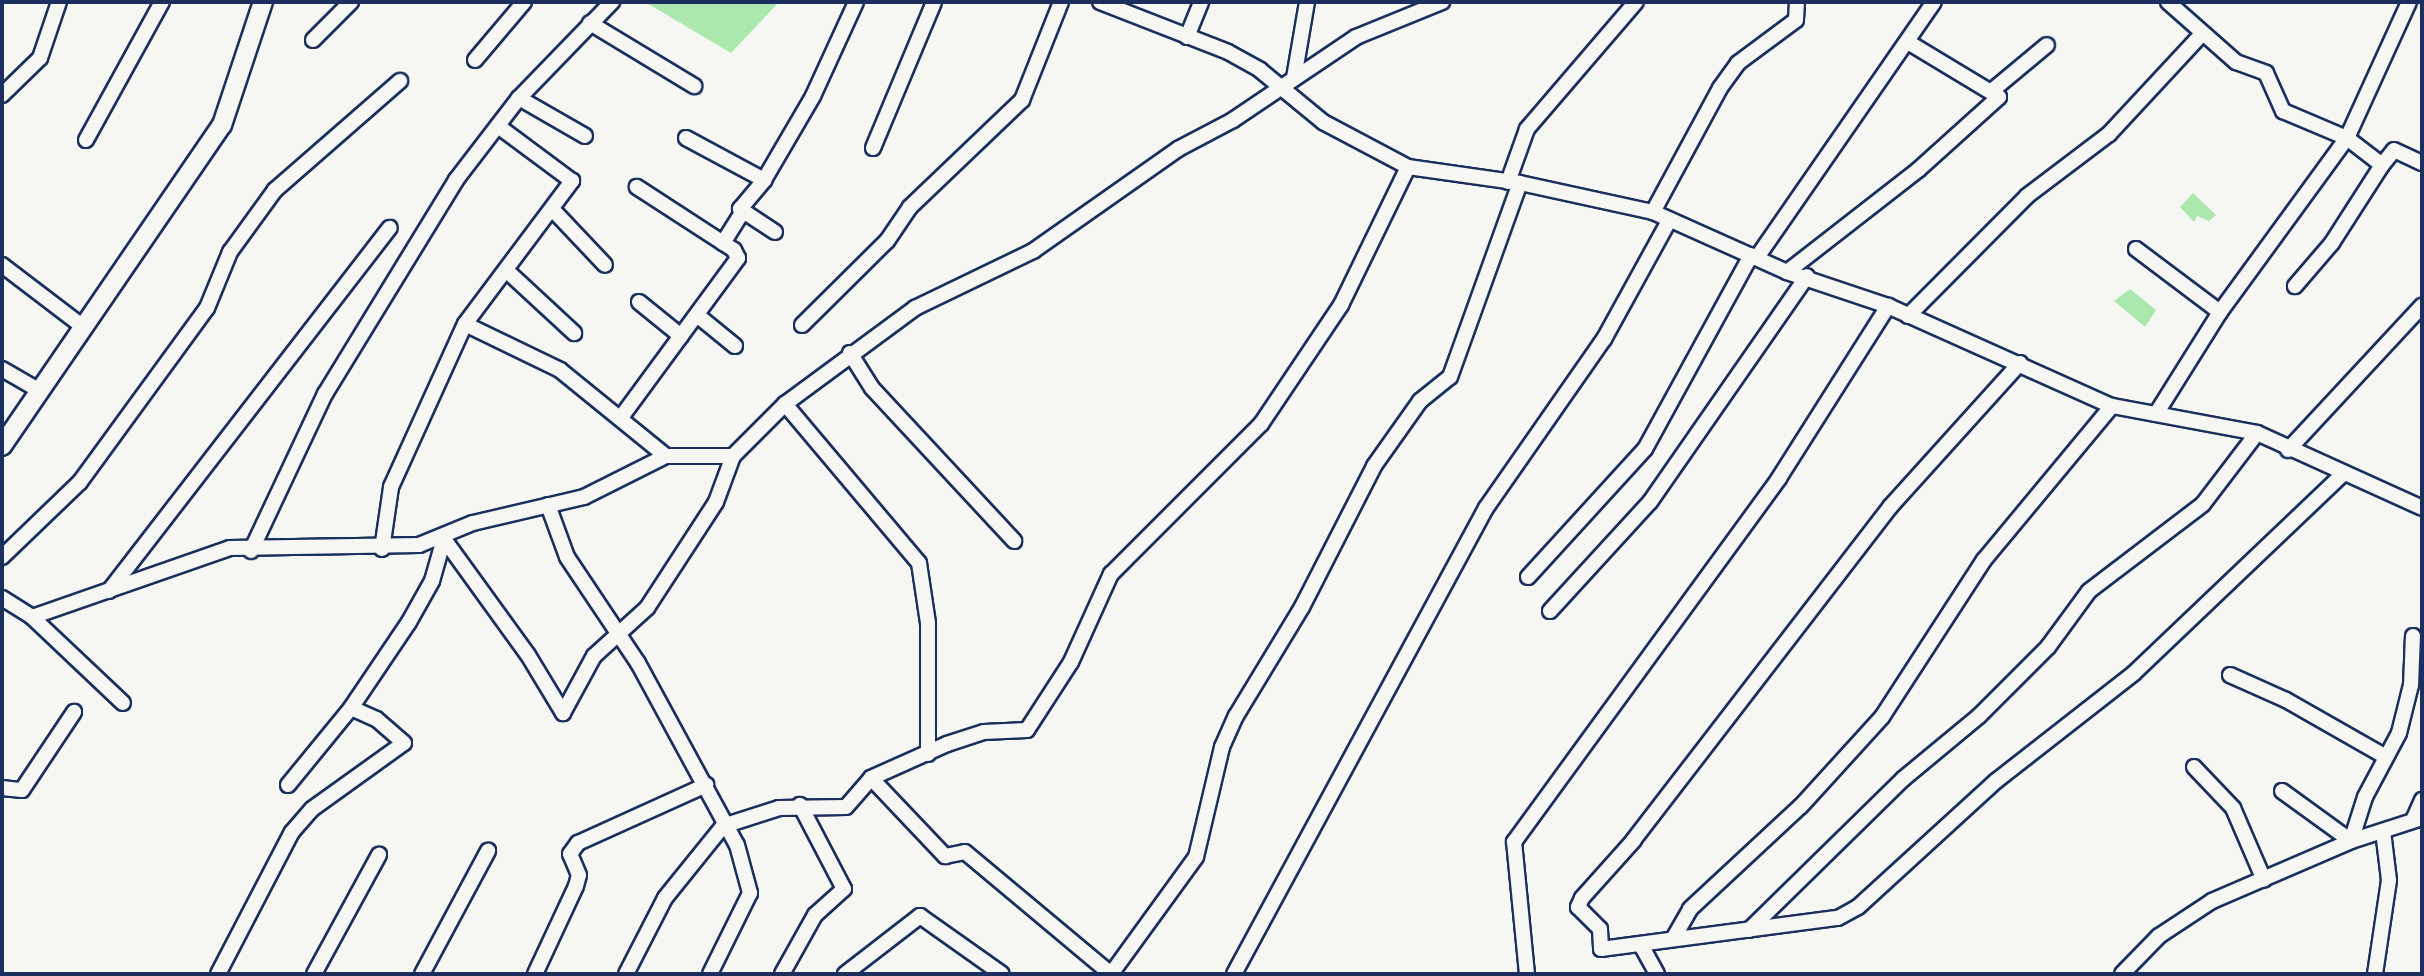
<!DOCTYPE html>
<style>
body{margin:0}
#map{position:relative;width:2424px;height:976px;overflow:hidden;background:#f6f6f2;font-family:Mali,sans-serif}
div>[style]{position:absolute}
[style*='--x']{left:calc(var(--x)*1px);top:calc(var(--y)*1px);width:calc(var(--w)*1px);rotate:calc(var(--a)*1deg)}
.green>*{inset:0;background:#abe8ae}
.roads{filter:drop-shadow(2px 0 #1b2f5e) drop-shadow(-2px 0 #1b2f5e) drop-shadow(0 2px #1b2f5e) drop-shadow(0 -2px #1b2f5e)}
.minor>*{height:14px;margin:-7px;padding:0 7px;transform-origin:7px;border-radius:7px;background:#f6f6f2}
.tertiary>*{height:18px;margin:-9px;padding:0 9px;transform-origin:9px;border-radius:9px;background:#f6f6f2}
span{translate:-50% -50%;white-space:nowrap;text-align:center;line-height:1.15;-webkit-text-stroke:8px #f6f6f2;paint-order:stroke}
.frame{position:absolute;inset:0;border:4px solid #1b2f5e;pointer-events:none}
</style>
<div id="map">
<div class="green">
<i style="clip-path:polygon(645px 2px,779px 2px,731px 53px)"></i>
<i style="clip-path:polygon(2193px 193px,2216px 215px,2209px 221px,2197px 216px,2194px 222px,2180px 207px)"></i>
<i style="clip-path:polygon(2130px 289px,2156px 310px,2145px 327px,2114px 301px)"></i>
</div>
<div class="roads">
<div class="minor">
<i style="--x:1100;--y:2;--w:137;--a:21.3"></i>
<i style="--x:1228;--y:52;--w:37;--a:29"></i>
<i style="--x:1260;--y:70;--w:82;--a:39.5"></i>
<i style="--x:1323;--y:122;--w:96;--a:27.9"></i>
<i style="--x:1408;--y:167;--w:113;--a:8.1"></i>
<i style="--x:1520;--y:183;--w:136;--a:12.3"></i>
<i style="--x:1653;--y:212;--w:147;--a:24.1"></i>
<i style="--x:1787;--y:272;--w:107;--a:18.6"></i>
<i style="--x:1888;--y:306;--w:245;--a:24.1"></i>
<i style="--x:2112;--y:406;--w:147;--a:10.5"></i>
<i style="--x:2257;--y:433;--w:181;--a:24.4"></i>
<i style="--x:2168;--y:2;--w:91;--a:41.4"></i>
<i style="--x:2236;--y:62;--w:32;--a:20"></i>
<i style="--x:2266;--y:73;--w:42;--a:65.9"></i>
<i style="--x:2283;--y:111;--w:69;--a:22.9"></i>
<i style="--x:2347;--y:138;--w:44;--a:37.6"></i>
<i style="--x:2382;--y:165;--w:93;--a:122.7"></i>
<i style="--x:2332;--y:243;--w:57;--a:130.7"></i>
<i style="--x:590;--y:23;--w:122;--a:31.2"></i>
<i style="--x:1187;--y:37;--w:38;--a:-68"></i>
<i style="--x:313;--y:40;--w:54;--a:-45"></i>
<i style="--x:475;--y:60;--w:76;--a:-49.8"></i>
<i style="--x:1294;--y:78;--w:77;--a:-80.3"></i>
<i style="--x:1993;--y:90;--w:70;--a:-39.8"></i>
<i style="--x:2;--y:95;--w:53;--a:-44.2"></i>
<i style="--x:40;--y:58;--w:59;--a:-71.3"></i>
<i style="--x:519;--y:98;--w:76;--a:29.9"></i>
<i style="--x:686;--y:138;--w:89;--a:28.3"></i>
<i style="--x:86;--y:140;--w:158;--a:-61.2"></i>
<i style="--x:873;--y:148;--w:158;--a:-67.3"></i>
<i style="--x:2382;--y:165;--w:19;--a:-51"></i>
<i style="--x:2394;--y:150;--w:31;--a:25"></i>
<i style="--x:1508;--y:182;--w:56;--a:-70.3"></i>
<i style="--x:1527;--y:129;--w:167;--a:-49.4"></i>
<i style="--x:554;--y:211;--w:74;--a:46.6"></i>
<i style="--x:1653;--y:212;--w:141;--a:-61.6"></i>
<i style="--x:1720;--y:88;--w:31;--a:-54"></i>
<i style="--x:1738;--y:63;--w:72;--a:-36.6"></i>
<i style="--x:1796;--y:20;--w:18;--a:-87"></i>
<i style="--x:775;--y:232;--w:42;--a:-146.7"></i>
<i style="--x:740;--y:209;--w:38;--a:-50"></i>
<i style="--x:764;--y:180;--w:97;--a:-59.7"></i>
<i style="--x:813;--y:96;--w:103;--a:-65.4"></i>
<i style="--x:723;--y:243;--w:34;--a:-58"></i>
<i style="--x:2136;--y:249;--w:105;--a:36.9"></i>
<i style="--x:1758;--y:256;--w:309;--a:-55.3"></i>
<i style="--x:2;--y:265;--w:101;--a:37.3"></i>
<i style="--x:506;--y:270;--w:93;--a:42.8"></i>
<i style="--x:1787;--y:272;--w:166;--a:-37.9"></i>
<i style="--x:1918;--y:170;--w:109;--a:-42"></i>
<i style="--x:1999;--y:97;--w:106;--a:-148.9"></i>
<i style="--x:639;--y:302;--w:54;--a:39"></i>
<i style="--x:697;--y:315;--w:49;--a:39.2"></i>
<i style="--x:1908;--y:316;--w:169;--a:-45.2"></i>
<i style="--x:2027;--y:196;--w:103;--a:-37.1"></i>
<i style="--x:2109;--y:134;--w:137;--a:-47.1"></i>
<i style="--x:465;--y:324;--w:106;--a:25.8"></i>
<i style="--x:560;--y:370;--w:136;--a:39.1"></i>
<i style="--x:802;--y:325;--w:120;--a:-44.7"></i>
<i style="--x:887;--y:241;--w:41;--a:-55.9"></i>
<i style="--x:910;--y:207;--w:155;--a:-43.7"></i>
<i style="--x:1022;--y:100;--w:105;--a:-68.3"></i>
<i style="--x:850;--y:353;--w:41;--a:57.8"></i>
<i style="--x:872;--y:388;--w:209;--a:47.1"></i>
<i style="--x:2020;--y:363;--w:194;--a:132.1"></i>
<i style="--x:1890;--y:507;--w:420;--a:127.6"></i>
<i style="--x:1634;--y:840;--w:78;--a:131.9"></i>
<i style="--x:1582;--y:898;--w:10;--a:114"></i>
<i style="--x:1578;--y:907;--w:31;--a:45"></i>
<i style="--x:1600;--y:929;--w:20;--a:87"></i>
<i style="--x:1601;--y:949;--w:239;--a:-7.5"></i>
<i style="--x:1838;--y:918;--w:23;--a:-29"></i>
<i style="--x:1858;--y:907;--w:187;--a:-42.4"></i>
<i style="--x:1996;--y:781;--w:175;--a:-38"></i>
<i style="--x:2134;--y:673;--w:290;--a:-43.6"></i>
<i style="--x:2;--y:369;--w:44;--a:30.1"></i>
<i style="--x:785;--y:404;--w:208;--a:49.9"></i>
<i style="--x:919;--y:563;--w:61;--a:81.5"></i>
<i style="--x:928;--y:623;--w:131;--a:90"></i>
<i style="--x:2156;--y:414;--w:120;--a:-57.9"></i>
<i style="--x:2220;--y:312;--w:215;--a:-53.9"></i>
<i style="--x:2347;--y:138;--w:149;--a:-65.5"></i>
<i style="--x:622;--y:416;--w:196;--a:-53.7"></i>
<i style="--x:738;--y:258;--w:9;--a:-117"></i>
<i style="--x:734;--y:250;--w:116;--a:-147"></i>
<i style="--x:2288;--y:450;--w:197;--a:-47.1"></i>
<i style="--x:548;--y:505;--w:55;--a:69.9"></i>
<i style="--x:567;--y:557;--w:128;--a:56.2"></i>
<i style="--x:638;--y:663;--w:207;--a:61.5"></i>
<i style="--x:737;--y:845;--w:50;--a:74.8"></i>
<i style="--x:750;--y:893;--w:90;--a:116.3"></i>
<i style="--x:444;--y:539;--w:143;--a:54.1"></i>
<i style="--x:528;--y:655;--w:68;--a:58.9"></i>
<i style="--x:382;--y:549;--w:63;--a:-81.7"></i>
<i style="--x:391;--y:487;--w:179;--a:-65.6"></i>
<i style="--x:465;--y:324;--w:179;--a:-53.2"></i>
<i style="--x:572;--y:181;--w:92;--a:-143.4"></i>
<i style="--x:251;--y:551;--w:174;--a:-64.8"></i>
<i style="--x:325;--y:394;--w:251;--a:-58.5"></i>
<i style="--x:456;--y:180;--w:103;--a:-52.5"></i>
<i style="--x:519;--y:98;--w:134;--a:-45.9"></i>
<i style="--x:2;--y:557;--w:108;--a:-43.9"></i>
<i style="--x:80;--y:482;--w:215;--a:-53.9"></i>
<i style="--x:207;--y:308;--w:61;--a:-67.7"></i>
<i style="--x:230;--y:252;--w:77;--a:-54"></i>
<i style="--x:275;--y:190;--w:166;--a:-41.1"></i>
<i style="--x:1528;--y:577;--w:173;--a:-47.6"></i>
<i style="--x:1645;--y:449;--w:221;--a:-61.3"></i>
<i style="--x:109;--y:591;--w:459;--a:-52.3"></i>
<i style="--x:2;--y:598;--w:36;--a:32"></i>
<i style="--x:32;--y:617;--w:210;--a:-19.2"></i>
<i style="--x:230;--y:548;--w:189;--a:-0.9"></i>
<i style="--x:419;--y:545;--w:58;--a:-22.2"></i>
<i style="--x:473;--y:523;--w:114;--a:-13.2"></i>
<i style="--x:584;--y:497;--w:92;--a:-26.6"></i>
<i style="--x:666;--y:456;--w:67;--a:0"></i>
<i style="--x:1550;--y:611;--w:148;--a:-47.5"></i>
<i style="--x:1650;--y:502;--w:275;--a:-55.2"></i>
<i style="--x:32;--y:617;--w:125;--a:43.4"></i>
<i style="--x:2230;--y:675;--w:61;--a:24.1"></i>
<i style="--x:2286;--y:700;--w:115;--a:29.7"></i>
<i style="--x:563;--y:713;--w:65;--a:-61.5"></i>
<i style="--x:594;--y:656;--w:72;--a:-42.2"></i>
<i style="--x:647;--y:608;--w:126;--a:-56.9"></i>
<i style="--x:716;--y:502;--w:49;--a:-69.7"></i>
<i style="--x:733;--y:456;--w:74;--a:-45"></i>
<i style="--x:785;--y:404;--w:162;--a:-36.4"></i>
<i style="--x:915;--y:308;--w:131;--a:-25.8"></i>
<i style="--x:1033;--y:251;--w:177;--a:-35.1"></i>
<i style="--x:1178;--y:149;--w:62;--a:-27.8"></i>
<i style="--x:1233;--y:120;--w:148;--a:-34"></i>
<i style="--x:1356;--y:37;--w:93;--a:-22.1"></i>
<i style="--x:2194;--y:767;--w:57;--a:46.4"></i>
<i style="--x:2233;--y:808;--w:78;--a:66.7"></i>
<i style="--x:871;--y:778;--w:108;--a:46.5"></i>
<i style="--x:945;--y:856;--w:20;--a:-11"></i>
<i style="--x:965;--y:852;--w:190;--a:39.9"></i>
<i style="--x:288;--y:785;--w:99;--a:-50.7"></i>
<i style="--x:351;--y:708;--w:104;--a:-56"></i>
<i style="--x:409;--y:622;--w:47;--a:-60.7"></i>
<i style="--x:432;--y:581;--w:44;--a:-74.1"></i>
<i style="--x:2;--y:788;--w:20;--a:6"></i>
<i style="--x:22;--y:790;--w:94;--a:-56.3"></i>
<i style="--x:2282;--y:791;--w:85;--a:35.9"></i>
<i style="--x:2351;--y:841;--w:46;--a:-72.3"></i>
<i style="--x:2365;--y:797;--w:72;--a:-62"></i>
<i style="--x:2399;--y:733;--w:49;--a:-76"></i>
<i style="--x:2411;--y:685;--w:49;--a:-87.7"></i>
<i style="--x:2414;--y:818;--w:20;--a:-66"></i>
<i style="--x:1749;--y:930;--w:216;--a:-44.4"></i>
<i style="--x:1903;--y:779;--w:99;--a:-39.7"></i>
<i style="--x:1979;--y:716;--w:98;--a:-45"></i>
<i style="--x:2048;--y:647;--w:69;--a:-53.8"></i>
<i style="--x:2089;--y:591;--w:143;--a:-37.3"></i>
<i style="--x:2203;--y:504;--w:89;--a:-52.7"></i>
<i style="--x:1673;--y:939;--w:34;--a:-60"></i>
<i style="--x:1690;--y:909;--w:151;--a:-42.9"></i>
<i style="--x:1801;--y:806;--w:120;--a:-47.7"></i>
<i style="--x:1882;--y:717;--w:187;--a:-57"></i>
<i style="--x:1984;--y:560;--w:200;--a:-50.3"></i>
<i style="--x:1641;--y:945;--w:33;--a:61"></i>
<i style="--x:218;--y:974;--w:160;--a:-62.5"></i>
<i style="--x:292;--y:832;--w:30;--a:-49"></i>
<i style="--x:312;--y:809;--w:113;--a:-35.7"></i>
<i style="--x:404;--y:743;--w:37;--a:-139"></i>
<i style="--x:376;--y:719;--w:27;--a:-156"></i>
<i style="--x:314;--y:974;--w:136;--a:-61.4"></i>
<i style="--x:422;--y:974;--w:140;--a:-61.8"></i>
<i style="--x:535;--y:974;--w:97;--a:-65"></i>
<i style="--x:576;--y:886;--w:11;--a:-75"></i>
<i style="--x:579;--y:875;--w:23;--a:-113"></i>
<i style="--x:570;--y:854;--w:14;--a:-54"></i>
<i style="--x:578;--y:843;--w:141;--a:-24.4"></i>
<i style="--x:626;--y:974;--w:85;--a:-62.8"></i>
<i style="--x:665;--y:898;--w:92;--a:-51.1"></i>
<i style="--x:723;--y:826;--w:59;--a:-17.8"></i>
<i style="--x:779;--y:808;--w:67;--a:-0.9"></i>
<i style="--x:846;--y:807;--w:38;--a:-49"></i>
<i style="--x:871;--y:778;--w:83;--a:-24.1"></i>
<i style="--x:947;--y:744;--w:39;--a:-18"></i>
<i style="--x:984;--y:732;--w:43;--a:-2.7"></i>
<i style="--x:1027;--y:730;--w:81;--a:-57.1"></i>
<i style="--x:1071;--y:662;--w:97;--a:-65.6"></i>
<i style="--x:1111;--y:574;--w:212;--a:-45"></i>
<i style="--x:1261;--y:424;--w:143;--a:-56.1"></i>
<i style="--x:1341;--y:305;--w:153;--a:-64.1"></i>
<i style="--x:782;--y:974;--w:68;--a:-60.8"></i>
<i style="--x:815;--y:915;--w:39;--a:-42"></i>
<i style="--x:844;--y:889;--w:95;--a:-117.6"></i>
<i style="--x:845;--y:974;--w:95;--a:-37.7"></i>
<i style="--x:920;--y:916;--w:100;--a:35.3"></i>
<i style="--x:1111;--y:974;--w:145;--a:-54"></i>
<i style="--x:1196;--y:857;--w:113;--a:-76.7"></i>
<i style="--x:1222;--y:747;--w:34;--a:-66"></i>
<i style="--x:1236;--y:716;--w:127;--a:-58.8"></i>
<i style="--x:1302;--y:607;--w:158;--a:-62.9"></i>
<i style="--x:1374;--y:466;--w:80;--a:-54.7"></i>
<i style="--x:1420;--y:401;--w:38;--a:-39"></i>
<i style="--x:1450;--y:377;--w:206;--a:-70.2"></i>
<i style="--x:1234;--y:974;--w:530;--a:-61.6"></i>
<i style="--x:1486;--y:508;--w:206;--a:-55.1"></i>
<i style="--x:1604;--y:339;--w:135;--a:-61.2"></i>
<i style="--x:1527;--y:974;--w:133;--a:-95.6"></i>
<i style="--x:1514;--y:842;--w:450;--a:-53.9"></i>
<i style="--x:1779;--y:478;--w:204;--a:-57.6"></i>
<i style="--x:2122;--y:974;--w:53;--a:-45.8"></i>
<i style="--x:2159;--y:936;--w:64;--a:-33.4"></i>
<i style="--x:2212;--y:901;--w:151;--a:-23.3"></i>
<i style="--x:2351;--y:841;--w:75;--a:-17.9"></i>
<i style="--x:2375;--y:974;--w:95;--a:-81.5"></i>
<i style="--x:2389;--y:880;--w:49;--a:-97"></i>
</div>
<div class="tertiary">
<i style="--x:2;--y:446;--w:389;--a:-55.6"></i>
<i style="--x:222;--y:125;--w:130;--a:-71.6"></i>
</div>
</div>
<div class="frame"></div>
</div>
